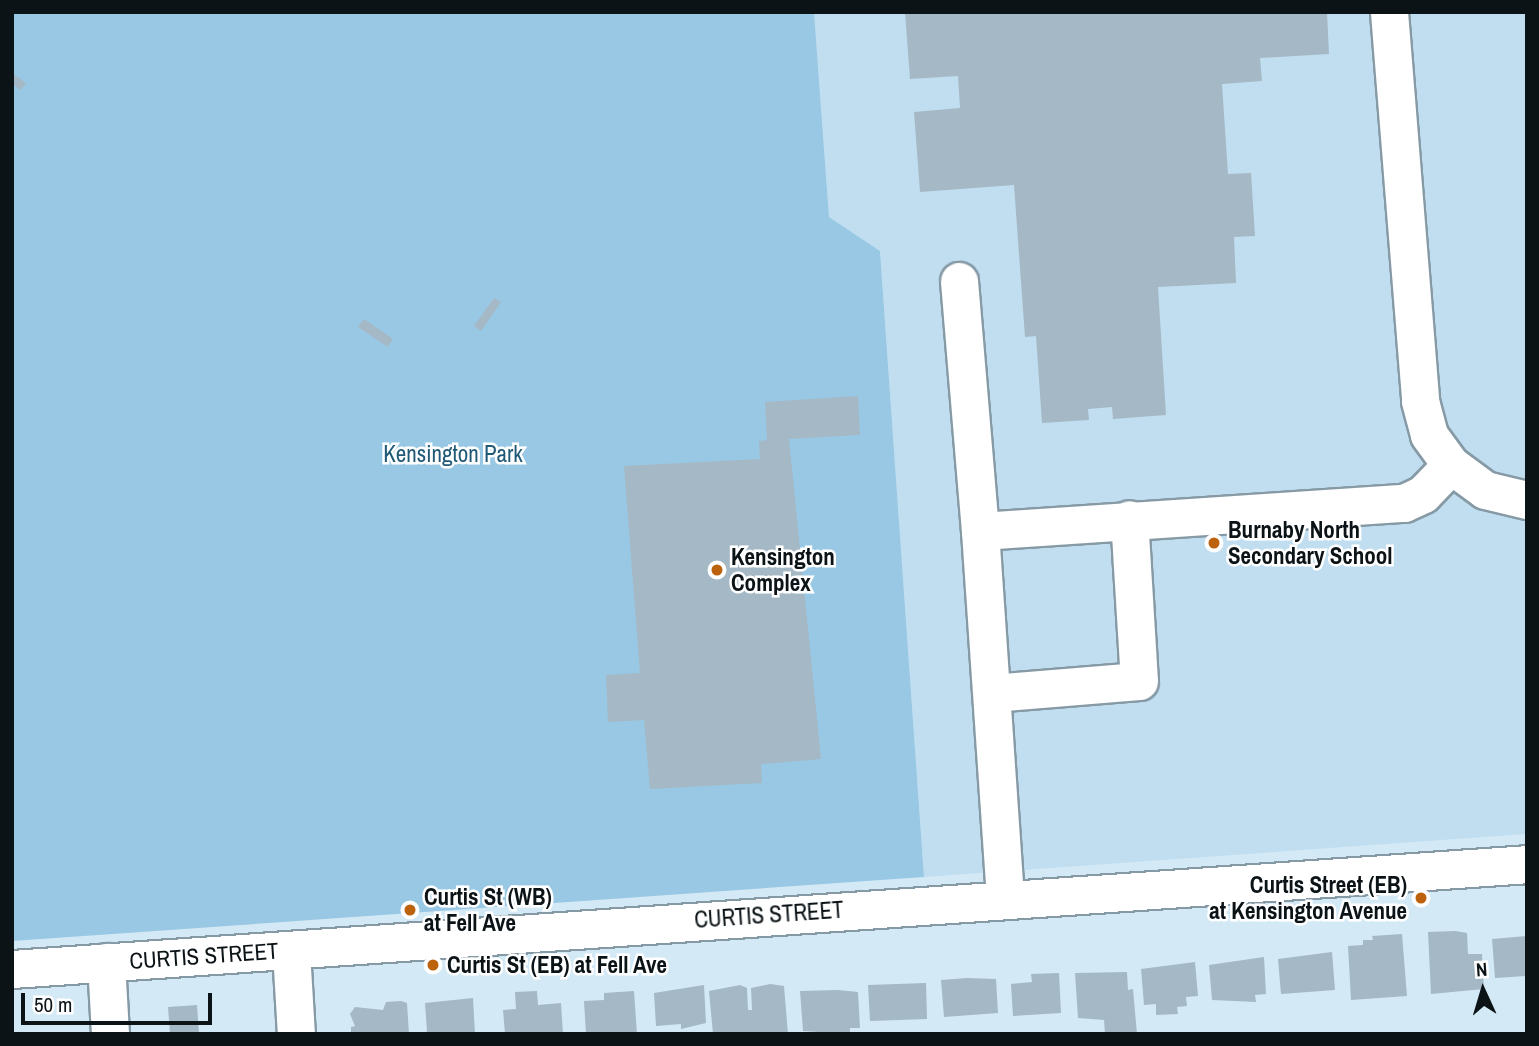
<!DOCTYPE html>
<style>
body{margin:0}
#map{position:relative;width:1539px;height:1046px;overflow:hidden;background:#d3e9f6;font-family:"Archivo Narrow",sans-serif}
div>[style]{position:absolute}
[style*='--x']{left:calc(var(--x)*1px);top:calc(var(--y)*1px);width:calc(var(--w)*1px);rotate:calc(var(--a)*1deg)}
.built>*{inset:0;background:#c1def0}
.green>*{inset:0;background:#99c8e4}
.building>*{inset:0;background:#a4b8c5}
.roads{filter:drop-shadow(2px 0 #869aa6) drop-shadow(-2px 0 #869aa6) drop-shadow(0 2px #869aa6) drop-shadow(0 -2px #869aa6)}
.minor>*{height:37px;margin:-18.5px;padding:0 18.5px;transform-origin:18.5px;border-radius:18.5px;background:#fff}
.dots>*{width:19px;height:19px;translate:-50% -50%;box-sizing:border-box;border:4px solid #fff;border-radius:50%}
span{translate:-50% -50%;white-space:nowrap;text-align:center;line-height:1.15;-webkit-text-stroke:5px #fff;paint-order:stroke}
.park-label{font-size:23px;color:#215a77}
.poi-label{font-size:23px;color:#0b1317;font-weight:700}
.left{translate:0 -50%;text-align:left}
.right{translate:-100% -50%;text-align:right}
.street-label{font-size:23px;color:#0b1317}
.frame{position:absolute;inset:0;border:14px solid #0b1317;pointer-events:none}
.north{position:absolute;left:1448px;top:955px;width:70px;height:70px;-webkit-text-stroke:5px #fff;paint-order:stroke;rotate:356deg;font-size:19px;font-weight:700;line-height:28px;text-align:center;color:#0b1317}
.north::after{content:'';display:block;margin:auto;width:24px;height:32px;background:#0b1317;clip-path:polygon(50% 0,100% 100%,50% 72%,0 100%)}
.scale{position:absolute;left:21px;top:993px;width:191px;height:32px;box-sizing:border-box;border:4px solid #0b1317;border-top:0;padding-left:9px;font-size:21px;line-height:24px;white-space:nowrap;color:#0b1317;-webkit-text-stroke:5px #fff;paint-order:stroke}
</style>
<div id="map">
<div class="built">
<i style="clip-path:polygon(814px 12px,1527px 12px,1527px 834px,924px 877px,880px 251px,829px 217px)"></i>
</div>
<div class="green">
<i style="clip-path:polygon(12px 12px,814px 12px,829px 217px,880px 251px,924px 877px,12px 941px)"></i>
</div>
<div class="building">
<i style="clip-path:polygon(905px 12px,1327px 12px,1329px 54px,1260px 58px,1262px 81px,1222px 84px,1228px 174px,1251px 173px,1255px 236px,1234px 237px,1236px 283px,1158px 287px,1166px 415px,1113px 419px,1112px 407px,1088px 409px,1089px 420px,1042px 423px,1036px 336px,1025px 337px,1014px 185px,920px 192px,914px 112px,960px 108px,958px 76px,910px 79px)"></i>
<i style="clip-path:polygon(12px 73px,26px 83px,21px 90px,12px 84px)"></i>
<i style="clip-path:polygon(494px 298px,501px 302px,481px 331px,474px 326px)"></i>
<i style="clip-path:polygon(364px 319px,393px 339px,388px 347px,358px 327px)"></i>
<i style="clip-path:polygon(858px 396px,860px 435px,789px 439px,821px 759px,761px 764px,762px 783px,650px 789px,644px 720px,608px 722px,606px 675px,640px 673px,624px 466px,760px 459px,759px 441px,767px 440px,765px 402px)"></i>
<i style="clip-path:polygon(1455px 931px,1467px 933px,1468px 954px,1482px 954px,1484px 989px,1431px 994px,1428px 932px)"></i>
<i style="clip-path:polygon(1402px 934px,1407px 996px,1351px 1000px,1348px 946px,1363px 945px,1363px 940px,1373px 940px,1372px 936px)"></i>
<i style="clip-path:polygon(1527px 936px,1527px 976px,1495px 978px,1492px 939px)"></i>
<i style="clip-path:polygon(1332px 952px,1335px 990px,1281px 994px,1278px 959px)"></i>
<i style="clip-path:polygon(1264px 957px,1266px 994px,1255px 995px,1256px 1002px,1212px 1000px,1209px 965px)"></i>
<i style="clip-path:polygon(1195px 962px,1198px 996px,1186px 997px,1187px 1006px,1177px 1007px,1178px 1014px,1156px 1015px,1156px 1004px,1144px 1005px,1141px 969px)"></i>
<i style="clip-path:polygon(1127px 972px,1128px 990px,1133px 989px,1137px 1034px,1105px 1034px,1104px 1020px,1078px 1018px,1075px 973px)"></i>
<i style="clip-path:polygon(1059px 973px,1061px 1013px,1013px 1016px,1011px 984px,1032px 982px,1031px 974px)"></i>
<i style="clip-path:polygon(967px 978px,996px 979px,998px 1013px,944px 1017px,941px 980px)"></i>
<i style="clip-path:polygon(926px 983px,927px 1019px,870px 1021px,868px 985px)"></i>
<i style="clip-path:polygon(770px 984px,784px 986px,788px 1034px,713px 1034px,709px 991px,740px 985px,747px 988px,748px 1010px,752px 1010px,751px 988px)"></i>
<i style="clip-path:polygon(704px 985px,706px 1023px,681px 1029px,681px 1024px,656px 1026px,654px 993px)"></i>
<i style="clip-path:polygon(838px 990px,858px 992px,860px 1028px,850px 1028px,850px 1034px,803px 1031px,800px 991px)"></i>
<i style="clip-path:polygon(537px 991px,538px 1005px,561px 1003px,563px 1034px,505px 1034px,503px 1010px,516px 1009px,515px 992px)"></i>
<i style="clip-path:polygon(634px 991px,637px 1034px,586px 1034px,584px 1001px,604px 1000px,604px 993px)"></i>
<i style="clip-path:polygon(473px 998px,475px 1034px,424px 1034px,427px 1031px,425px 1003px)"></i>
<i style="clip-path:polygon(401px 1001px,407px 1003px,409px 1034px,351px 1034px,351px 1027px,355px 1026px,350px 1014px,355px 1007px,383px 1010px,386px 1002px)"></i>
<i style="clip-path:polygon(197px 1005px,199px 1034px,170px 1034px,168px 1007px)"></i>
</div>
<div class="roads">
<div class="minor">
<i style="--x:1389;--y:12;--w:390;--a:85.4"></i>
<i style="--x:1420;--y:401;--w:35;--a:75"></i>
<i style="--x:1429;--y:435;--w:37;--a:54"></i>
<i style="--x:1451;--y:465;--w:42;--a:36.3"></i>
<i style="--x:1485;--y:490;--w:43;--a:13.4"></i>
<i style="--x:959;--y:281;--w:251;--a:85.2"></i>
<i style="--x:980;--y:531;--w:425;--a:-3.8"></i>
<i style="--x:1404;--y:503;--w:21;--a:-25"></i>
<i style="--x:1423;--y:494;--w:40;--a:-46"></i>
<i style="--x:980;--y:531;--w:369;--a:86.1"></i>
<i style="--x:992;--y:693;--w:147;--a:-4.7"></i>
<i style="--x:1139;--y:681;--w:162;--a:-93.5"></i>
<i style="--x:291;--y:951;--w:83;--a:86.6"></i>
<i style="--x:106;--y:962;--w:72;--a:86.8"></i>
<i style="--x:12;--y:969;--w:1519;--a:-3.96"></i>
</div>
</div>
<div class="dots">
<i style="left:1214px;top:543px;background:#bd620c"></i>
<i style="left:717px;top:570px;background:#bd620c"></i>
<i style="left:1421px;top:898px;background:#bd620c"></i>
<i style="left:410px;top:910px;background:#bd620c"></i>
<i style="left:433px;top:965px;background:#bd620c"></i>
</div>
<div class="park-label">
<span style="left:453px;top:454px">Kensington Park</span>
</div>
<div class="poi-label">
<span class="left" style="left:1228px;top:543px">Burnaby North<br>Secondary School</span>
<span class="left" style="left:731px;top:570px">Kensington<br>Complex</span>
<span class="right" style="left:1407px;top:898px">Curtis Street (EB)<br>at Kensington Avenue</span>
<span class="left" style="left:424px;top:910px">Curtis St (WB)<br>at Fell Ave</span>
<span class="left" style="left:447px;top:965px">Curtis St (EB) at Fell Ave</span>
</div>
<div class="street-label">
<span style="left:769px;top:915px;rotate:-4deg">CURTIS STREET</span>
<span style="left:204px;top:956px;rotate:-4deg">CURTIS STREET</span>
</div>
<div class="frame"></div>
<div class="north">N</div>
<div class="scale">50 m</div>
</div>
